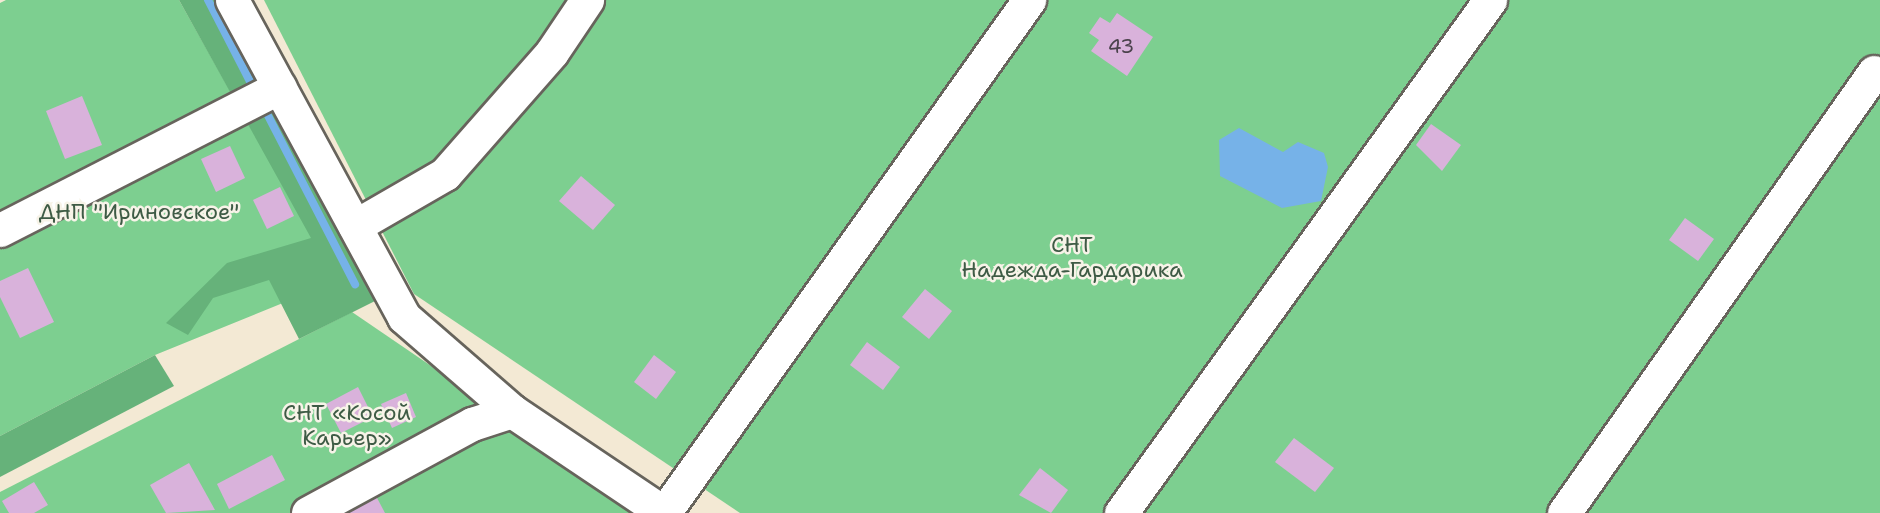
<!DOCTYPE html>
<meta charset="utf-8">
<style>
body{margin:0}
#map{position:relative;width:1880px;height:513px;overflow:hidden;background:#f3e9d4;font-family:"Shantell Sans",sans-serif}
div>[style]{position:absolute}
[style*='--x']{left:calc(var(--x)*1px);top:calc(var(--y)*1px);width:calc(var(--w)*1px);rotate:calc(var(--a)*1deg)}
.green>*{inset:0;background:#7dcf90}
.forest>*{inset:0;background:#66b27a}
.water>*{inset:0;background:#76b2e8}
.stream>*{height:8px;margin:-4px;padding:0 4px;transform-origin:4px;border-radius:4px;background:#76b2e8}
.building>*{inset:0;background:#d9b2db}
.roads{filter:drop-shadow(2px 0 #67645c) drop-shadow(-2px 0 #67645c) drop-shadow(0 2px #67645c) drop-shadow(0 -2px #67645c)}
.minor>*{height:33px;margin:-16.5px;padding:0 16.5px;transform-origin:16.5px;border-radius:16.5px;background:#fff}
span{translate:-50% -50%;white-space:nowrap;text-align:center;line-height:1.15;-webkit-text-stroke:5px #f7f3e8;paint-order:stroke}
.number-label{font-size:20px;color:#4b424c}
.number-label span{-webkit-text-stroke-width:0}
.park-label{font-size:22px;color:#3e5b45}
</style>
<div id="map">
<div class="green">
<i style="clip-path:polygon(6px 0,179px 0,337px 281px,155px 355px,0 436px,0 3px)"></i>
<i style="clip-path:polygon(264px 0,1880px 0,1880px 513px,740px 513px,414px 294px)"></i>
<i style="clip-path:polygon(352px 312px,647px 513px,0 513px,0 492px)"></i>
</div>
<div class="forest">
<i style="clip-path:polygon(179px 0,238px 0,383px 297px,299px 339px,269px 280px,213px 298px,188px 335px,166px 323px,227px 263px,311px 238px)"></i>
<i style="clip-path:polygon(155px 355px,174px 386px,0 477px,0 436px)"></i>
</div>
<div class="water">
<i style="clip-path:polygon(1239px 128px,1283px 152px,1298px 142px,1324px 153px,1328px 167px,1321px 201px,1282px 208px,1220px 176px,1219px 140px)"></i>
</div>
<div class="stream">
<i style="--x:208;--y:0;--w:105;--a:62.7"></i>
<i style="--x:262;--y:104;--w:203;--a:62.7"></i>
</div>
<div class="building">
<i style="clip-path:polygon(1117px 13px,1153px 37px,1127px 76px,1091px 51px,1099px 40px,1089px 33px,1100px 17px,1110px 23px)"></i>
<i style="clip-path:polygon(82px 96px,102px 145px,65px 159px,46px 111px)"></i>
<i style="clip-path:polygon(1431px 124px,1461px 145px,1442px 171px,1416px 145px)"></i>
<i style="clip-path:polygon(230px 146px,245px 178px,216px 192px,201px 159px)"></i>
<i style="clip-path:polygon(581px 176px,615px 205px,593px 230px,559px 201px)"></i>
<i style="clip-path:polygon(280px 187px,294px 216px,267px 229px,253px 200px)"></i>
<i style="clip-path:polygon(1685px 218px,1714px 239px,1698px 261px,1669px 240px)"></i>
<i style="clip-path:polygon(28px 268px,54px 322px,20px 338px,0 297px,0 281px)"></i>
<i style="clip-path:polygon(925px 289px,952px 311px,929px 339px,902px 317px)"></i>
<i style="clip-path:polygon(867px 342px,900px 367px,883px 390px,850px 365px)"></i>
<i style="clip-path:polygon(654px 355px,676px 372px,656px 399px,634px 382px)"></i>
<i style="clip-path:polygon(358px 387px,373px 417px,341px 433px,326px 404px)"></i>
<i style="clip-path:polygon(406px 393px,416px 417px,392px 428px,381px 404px)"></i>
<i style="clip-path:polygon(1294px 438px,1334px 468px,1315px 492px,1275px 462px)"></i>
<i style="clip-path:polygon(272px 455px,285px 480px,229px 509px,217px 484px)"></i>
<i style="clip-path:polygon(189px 463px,215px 510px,166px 513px,150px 485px)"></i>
<i style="clip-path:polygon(1040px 468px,1068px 490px,1051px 513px,1019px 495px)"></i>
<i style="clip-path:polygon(34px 482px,48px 505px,34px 513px,9px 513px,2px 501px)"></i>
<i style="clip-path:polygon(376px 496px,385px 513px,343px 513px)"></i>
</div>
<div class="roads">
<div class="minor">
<i style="--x:232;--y:0;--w:361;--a:61.5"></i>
<i style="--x:404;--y:317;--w:143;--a:41"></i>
<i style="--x:512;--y:411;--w:183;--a:33.9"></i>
<i style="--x:355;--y:226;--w:104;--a:-30"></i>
<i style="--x:445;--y:174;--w:162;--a:-48.7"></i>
<i style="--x:552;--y:52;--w:63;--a:-56.1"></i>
<i style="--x:0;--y:230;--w:314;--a:-27.1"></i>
<i style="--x:308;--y:513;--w:187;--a:-28.5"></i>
<i style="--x:472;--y:424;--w:42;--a:-18"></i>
<i style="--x:664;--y:513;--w:630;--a:-54.57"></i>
<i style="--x:1121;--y:513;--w:632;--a:-54.27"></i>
<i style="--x:1564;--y:513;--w:539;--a:-54.89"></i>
</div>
</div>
<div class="number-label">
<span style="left:1121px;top:46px">43</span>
</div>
<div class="park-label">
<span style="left:139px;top:212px">ДНП "Ириновское"</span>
<span style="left:1072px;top:257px">СНТ<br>Надежда-Гардарика</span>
<span style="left:347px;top:425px">СНТ «Косой<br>Карьер»</span>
</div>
</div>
